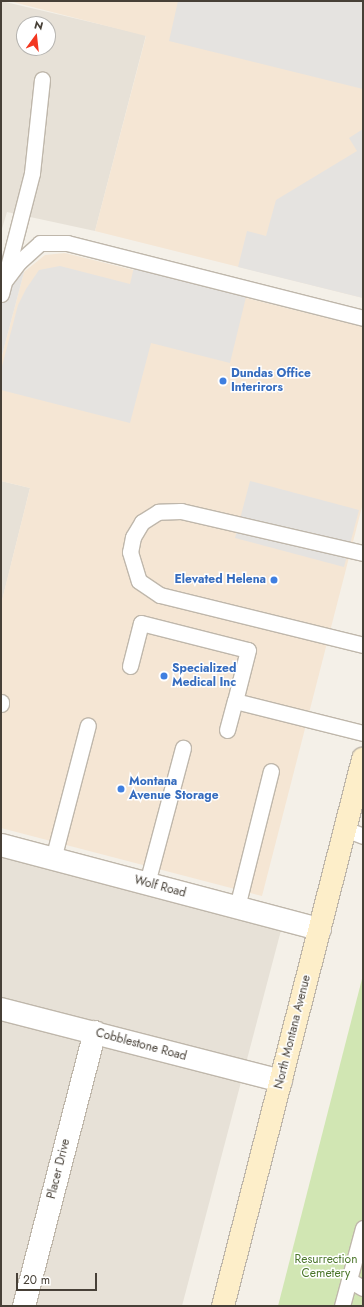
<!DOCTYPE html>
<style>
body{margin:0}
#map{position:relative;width:364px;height:1307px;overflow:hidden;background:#f4f0e8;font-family:Jost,sans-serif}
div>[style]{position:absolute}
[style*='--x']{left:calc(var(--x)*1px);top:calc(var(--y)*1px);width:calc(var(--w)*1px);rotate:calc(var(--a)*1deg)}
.residential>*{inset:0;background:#e7e1d7}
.commercial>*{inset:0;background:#f5e6d4}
.green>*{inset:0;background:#d1e6b3}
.parking>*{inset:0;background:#e5e3e0}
.roads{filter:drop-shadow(1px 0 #bfb7ab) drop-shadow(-1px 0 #bfb7ab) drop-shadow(0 1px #bfb7ab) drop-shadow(0 -1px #bfb7ab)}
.service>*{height:15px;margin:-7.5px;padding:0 7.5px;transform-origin:7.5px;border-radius:7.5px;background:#fff}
.minor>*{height:22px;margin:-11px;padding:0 11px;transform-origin:11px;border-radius:11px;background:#fff}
.secondary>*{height:22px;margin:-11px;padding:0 11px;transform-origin:11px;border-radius:11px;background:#fdeec9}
.dots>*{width:11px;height:11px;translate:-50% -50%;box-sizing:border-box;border:2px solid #fff;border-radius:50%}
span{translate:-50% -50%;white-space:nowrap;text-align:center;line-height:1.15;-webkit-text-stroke:3px #fff;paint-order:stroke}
.shop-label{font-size:12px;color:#366cbe;font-weight:700}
.left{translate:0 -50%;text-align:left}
.right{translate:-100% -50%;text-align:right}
.street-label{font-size:12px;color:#474037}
.park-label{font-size:12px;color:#4c772c}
.frame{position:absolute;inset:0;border:2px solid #474037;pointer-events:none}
.north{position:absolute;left:16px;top:16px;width:40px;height:40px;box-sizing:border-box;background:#fff;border:1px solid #b5b3af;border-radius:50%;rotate:15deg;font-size:11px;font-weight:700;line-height:16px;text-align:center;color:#474037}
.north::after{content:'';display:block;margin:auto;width:14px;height:18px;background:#f33720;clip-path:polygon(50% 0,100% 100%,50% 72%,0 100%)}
.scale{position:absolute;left:16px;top:1273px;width:81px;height:18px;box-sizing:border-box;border:2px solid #474037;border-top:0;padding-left:5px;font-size:12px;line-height:14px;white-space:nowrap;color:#474037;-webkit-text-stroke:3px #fff;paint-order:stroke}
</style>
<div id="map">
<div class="residential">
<i style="clip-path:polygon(evenodd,1px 1px,146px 35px,95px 231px,7px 212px,1px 232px,1px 1px,24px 24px,48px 24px,48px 48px,24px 48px,24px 24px)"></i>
<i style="clip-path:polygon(1px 481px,30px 488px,1px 605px)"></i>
<i style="clip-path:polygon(1px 847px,284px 919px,182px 1306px,1px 1306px)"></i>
</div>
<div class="commercial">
<i style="clip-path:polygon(9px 1px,363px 1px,363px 298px,95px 231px,146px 36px)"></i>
<i style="clip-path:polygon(65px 253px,363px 327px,363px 503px,262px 896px,1px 828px,1px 604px,30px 488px,1px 481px,1px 359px,24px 272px,45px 255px)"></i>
</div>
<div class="green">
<i style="clip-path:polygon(363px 975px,363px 1306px,278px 1306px)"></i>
</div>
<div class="parking">
<i style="clip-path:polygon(178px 1px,363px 1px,363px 89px,169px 41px)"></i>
<i style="clip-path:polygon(363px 129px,363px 298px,238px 267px,247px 231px,266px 236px,276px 200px,357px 151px,349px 138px)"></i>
<i style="clip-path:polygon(1px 252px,24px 272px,1px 359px)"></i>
<i style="clip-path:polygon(60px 266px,130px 284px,134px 267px,246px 297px,230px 363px,151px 343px,130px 423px,1px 390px,1px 370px,18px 305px,26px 289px,39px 270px)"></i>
<i style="clip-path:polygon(250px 481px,359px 510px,344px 567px,235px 538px)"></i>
</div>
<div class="roads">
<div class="service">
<i style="--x:6;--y:279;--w:21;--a:-53"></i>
<i style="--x:19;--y:262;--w:28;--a:-42"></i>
<i style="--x:40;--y:243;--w:27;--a:0"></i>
<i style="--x:67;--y:243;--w:305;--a:14.2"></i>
<i style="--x:1;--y:294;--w:125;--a:-75.6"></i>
<i style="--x:32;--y:173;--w:94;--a:-83.9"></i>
<i style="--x:363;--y:553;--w:187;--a:-167"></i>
<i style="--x:181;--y:511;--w:23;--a:178"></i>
<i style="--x:158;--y:512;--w:19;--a:148"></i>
<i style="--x:142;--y:522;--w:17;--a:121"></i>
<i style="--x:133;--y:537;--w:15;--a:101"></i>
<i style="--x:130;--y:552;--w:30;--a:73"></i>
<i style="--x:139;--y:581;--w:25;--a:34"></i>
<i style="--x:160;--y:595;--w:209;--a:13.8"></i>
<i style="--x:130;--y:666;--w:44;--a:-75.7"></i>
<i style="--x:141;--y:623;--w:110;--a:14.2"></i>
<i style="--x:248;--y:650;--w:53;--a:104.3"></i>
<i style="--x:235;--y:701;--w:132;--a:14"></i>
<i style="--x:1;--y:704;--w:2;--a:-90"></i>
<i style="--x:227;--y:730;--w:30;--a:-75"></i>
<i style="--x:345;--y:829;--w:19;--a:21"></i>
<i style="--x:53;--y:859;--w:138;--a:-75.4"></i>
<i style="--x:147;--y:883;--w:140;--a:-75.1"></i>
<i style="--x:237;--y:907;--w:140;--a:-76"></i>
<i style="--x:363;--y:1228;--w:54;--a:105.1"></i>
<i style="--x:349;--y:1280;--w:16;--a:30"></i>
<i style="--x:342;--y:1306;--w:27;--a:-75"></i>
</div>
<div class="minor">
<i style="--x:1;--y:845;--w:330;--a:14.8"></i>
<i style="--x:1;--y:1009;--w:289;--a:14.4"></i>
<i style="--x:24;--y:1306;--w:283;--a:-75.5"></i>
</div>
<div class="secondary">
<i style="--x:223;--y:1306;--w:565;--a:-75.64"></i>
</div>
</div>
<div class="dots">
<i style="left:223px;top:381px;background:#3f7fe0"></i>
<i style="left:274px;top:580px;background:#3f7fe0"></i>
<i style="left:164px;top:676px;background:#3f7fe0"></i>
<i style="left:121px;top:789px;background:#3f7fe0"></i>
</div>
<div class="shop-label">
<span class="left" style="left:231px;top:381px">Dundas Office<br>Interirors</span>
<span class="right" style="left:266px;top:580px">Elevated Helena</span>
<span class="left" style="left:172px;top:676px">Specialized<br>Medical Inc</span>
<span class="left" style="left:129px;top:789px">Montana<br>Avenue Storage</span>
</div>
<div class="street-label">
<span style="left:160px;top:887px;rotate:15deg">Wolf Road</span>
<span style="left:293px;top:1032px;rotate:-76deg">North Montana Avenue</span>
<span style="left:141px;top:1045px;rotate:15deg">Cobblestone Road</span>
<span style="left:59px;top:1169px;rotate:-76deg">Placer Drive</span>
</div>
<div class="park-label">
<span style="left:326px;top:1267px">Resurrection<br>Cemetery</span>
</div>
<div class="frame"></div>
<div class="north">N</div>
<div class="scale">20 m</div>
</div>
